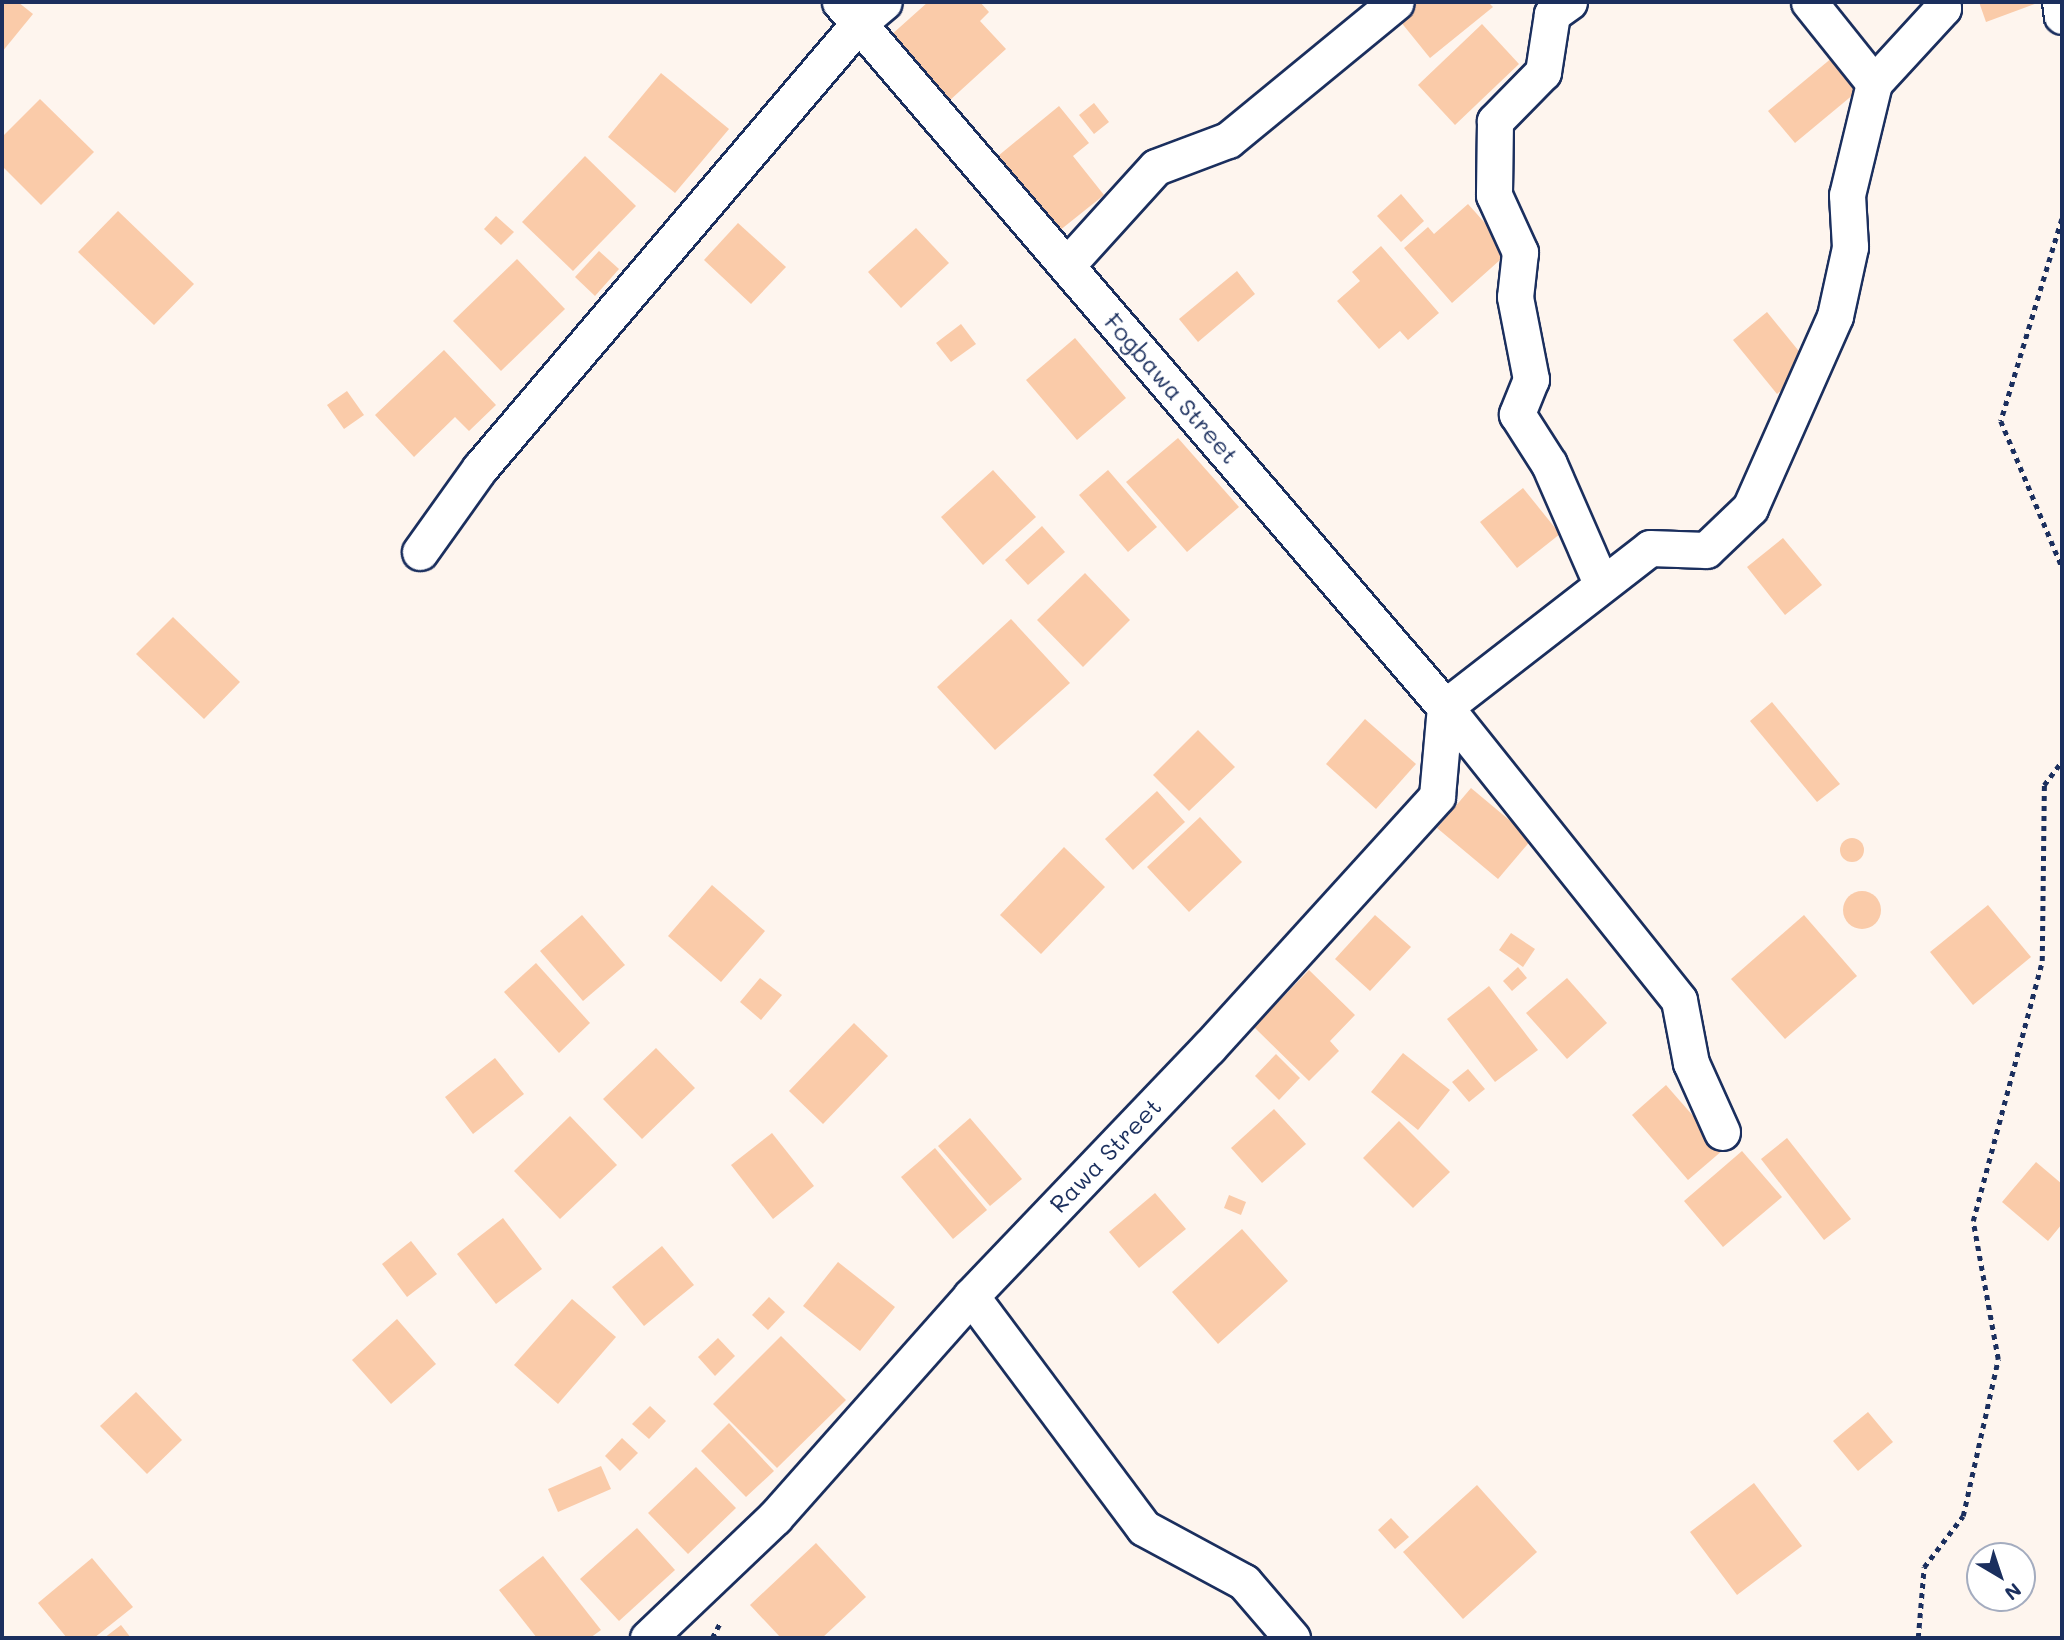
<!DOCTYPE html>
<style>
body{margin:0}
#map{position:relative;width:2064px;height:1640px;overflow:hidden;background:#fef5ee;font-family:Mali,sans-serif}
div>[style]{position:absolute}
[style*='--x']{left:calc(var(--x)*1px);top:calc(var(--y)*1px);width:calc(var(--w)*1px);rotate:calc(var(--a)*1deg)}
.building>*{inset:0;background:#facba9}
.round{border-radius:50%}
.path>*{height:4.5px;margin-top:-2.25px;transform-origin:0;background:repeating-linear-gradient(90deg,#1b2f5e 0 5px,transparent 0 10px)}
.roads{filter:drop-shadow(2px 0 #1b2f5e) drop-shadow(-2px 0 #1b2f5e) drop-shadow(0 2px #1b2f5e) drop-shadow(0 -2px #1b2f5e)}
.street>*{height:35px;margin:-17.5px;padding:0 17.5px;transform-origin:17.5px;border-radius:17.5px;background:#fff}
span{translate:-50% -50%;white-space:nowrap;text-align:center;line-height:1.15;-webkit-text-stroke:5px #fff;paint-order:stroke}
.street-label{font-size:24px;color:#1b2f5e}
.frame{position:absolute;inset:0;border:4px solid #1b2f5e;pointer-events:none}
.north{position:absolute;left:1966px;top:1542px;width:70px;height:70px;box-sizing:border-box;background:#fff;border:2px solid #a4acbf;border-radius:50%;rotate:141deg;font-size:19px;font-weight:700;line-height:28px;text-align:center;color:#1b2f5e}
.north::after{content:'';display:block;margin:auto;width:24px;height:32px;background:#1b2f5e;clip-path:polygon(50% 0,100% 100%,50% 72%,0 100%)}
</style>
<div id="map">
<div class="building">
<i style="clip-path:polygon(2px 2px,18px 2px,33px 14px,2px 52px)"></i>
<i style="clip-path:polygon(928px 2px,980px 2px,989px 12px,980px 21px,1006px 49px,949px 101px,890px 36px)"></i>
<i style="clip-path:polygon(1414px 2px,1488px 2px,1493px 7px,1430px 58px,1396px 16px)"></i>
<i style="clip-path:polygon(1979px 2px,2040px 2px,1986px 22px)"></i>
<i style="clip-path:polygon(1482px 24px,1519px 64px,1455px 125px,1418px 85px)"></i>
<i style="clip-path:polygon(1833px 57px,1860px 89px,1795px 143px,1768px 111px)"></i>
<i style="clip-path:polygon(661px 73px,729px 129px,675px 193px,608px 137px)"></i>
<i style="clip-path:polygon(40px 99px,94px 152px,41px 205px,2px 166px,2px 137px)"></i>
<i style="clip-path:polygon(1094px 103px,1109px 122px,1094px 134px,1079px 115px)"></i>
<i style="clip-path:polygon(1059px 106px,1089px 143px,1073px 156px,1104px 195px,1059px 231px,998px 156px)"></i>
<i style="clip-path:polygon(585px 156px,636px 206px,573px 271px,522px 222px)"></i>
<i style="clip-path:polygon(1401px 194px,1424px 221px,1401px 242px,1377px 216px)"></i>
<i style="clip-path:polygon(1468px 204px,1510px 251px,1452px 303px,1404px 248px,1428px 227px,1434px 234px)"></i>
<i style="clip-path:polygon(118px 211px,194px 284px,154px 325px,78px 252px)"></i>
<i style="clip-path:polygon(496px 216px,514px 232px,501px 245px,484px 229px)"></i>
<i style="clip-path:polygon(738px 223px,786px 267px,751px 304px,704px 260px)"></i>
<i style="clip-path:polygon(916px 228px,949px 263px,901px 308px,868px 272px)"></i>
<i style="clip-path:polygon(1381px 246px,1439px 313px,1408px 340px,1400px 331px,1379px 349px,1337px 301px,1360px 281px,1352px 272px)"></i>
<i style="clip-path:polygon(599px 251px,619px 269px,595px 296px,575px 277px)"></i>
<i style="clip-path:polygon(517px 259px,565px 309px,501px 371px,453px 321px)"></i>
<i style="clip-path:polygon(1237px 271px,1255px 294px,1198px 342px,1179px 319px)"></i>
<i style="clip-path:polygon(1767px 312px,1811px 366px,1777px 394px,1733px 340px)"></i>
<i style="clip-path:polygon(961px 324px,976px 344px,951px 362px,936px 343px)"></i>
<i style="clip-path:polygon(1075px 338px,1126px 398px,1077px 440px,1026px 380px)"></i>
<i style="clip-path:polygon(444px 350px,496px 405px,469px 431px,455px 417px,414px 457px,375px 415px)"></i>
<i style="clip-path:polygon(347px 391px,364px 415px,344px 429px,327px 405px)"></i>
<i style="clip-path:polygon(1178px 438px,1239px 507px,1187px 552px,1126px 482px)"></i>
<i style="clip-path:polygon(993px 470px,1036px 517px,983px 565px,941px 517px)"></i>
<i style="clip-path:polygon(1108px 470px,1157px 527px,1128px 552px,1079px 495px)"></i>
<i style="clip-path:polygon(1523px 488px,1560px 534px,1517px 568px,1480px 522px)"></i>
<i style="clip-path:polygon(1042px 526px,1065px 552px,1028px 585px,1005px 560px)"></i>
<i style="clip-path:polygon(1783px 538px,1822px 585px,1785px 615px,1747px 567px)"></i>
<i style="clip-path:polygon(1085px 573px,1130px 620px,1083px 667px,1037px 620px)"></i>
<i style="clip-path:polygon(173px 617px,240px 682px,204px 719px,136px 654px)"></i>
<i style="clip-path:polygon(1011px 619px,1070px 683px,995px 750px,937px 687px)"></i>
<i style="clip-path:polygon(1772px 702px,1840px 784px,1817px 802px,1750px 721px)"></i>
<i style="clip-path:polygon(1365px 719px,1416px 764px,1376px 809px,1326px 764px)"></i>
<i style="clip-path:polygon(1198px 730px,1235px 767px,1189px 811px,1153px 775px)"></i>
<i style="clip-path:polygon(1471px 788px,1532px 839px,1498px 879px,1437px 828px)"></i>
<i style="clip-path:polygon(1157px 791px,1185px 822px,1133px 870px,1105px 839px)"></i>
<i style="clip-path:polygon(1200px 817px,1242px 862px,1189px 912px,1147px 867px)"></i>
<i class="round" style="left:1840px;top:838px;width:24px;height:24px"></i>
<i style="clip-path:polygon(1064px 847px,1105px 887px,1041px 954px,1000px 915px)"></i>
<i style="clip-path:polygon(712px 885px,765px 931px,721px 982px,668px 936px)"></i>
<i class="round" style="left:1843px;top:891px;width:38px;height:38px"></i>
<i style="clip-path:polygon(1988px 905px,2031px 957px,1973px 1005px,1930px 952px)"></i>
<i style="clip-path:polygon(582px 915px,625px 965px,583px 1001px,540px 951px)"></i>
<i style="clip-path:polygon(1375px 915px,1411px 947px,1370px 991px,1335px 959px)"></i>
<i style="clip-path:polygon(1804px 915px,1857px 976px,1785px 1039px,1731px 979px)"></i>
<i style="clip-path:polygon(1511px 933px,1535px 949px,1523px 967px,1499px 950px)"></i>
<i style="clip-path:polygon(536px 963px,590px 1023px,559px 1053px,504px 992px)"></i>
<i style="clip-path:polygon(1518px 967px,1527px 978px,1512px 991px,1503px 981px)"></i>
<i style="clip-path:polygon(1309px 970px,1355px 1015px,1330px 1041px,1339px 1051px,1309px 1081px,1254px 1027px)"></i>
<i style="clip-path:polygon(760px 978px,782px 995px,761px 1020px,740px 1002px)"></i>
<i style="clip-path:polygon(1567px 978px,1607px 1023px,1567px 1059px,1526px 1013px)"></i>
<i style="clip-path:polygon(1489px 986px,1538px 1050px,1495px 1082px,1447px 1019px)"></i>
<i style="clip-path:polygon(854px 1023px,888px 1056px,823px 1124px,789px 1091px)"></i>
<i style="clip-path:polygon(656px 1048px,695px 1088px,642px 1139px,603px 1099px)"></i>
<i style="clip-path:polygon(1403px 1053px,1450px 1090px,1418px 1130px,1371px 1092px)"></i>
<i style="clip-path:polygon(1276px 1054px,1300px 1078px,1279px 1100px,1255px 1076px)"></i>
<i style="clip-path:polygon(495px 1058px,524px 1094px,473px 1134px,445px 1097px)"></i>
<i style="clip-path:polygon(1468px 1069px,1485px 1089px,1469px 1102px,1452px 1082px)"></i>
<i style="clip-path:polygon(1666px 1085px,1723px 1150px,1688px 1180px,1632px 1115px)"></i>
<i style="clip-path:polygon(1274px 1109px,1306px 1144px,1262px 1183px,1231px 1148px)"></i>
<i style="clip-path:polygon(570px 1116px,617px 1165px,560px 1219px,514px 1171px)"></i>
<i style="clip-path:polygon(970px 1118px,1022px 1179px,990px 1206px,938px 1146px)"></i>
<i style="clip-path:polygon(1399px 1121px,1450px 1172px,1413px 1208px,1363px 1158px)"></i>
<i style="clip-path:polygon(772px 1133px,814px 1186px,773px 1219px,731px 1165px)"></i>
<i style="clip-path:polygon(1787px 1138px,1851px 1219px,1824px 1240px,1761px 1159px)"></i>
<i style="clip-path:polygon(935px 1148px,987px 1210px,953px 1239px,901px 1177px)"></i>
<i style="clip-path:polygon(1742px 1151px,1782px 1197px,1723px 1247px,1684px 1201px)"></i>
<i style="clip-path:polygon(2036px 1162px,2062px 1184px,2062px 1224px,2048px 1241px,2002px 1202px)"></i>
<i style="clip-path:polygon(1155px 1193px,1186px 1229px,1139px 1268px,1109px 1232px)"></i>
<i style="clip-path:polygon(1229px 1195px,1246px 1202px,1241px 1215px,1224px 1208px)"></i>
<i style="clip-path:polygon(503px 1218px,542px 1269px,496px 1304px,457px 1254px)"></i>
<i style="clip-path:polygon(1242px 1229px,1288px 1281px,1218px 1344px,1172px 1292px)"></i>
<i style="clip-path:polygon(411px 1241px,437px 1274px,407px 1297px,382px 1264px)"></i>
<i style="clip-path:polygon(662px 1246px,694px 1285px,644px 1326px,612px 1287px)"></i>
<i style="clip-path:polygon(838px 1262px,895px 1307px,860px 1351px,803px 1306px)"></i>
<i style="clip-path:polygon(769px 1297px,785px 1312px,768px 1330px,752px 1315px)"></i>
<i style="clip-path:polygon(572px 1299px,616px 1337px,558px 1404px,514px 1365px)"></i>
<i style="clip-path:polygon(397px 1319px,436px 1364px,391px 1404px,352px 1360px)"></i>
<i style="clip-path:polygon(781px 1336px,846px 1400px,777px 1468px,713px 1404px)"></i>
<i style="clip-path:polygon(718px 1338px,735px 1356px,715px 1376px,698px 1357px)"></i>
<i style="clip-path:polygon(136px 1392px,182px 1440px,147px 1474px,100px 1426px)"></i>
<i style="clip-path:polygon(650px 1406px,666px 1421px,649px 1439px,632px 1424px)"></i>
<i style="clip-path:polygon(1868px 1412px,1893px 1442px,1858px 1471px,1833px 1441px)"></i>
<i style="clip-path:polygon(729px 1423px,774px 1471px,746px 1497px,701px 1451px)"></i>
<i style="clip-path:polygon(622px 1438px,638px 1453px,620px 1471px,605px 1456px)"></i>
<i style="clip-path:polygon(601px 1466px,611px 1489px,558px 1512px,548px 1489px)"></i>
<i style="clip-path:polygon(696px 1467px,736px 1508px,688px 1554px,648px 1513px)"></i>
<i style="clip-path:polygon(1754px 1483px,1802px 1546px,1737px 1595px,1690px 1532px)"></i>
<i style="clip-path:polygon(1477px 1485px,1537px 1552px,1463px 1619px,1403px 1552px)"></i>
<i style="clip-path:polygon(1391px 1518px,1409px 1537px,1395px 1549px,1378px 1530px)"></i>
<i style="clip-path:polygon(637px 1528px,675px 1570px,619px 1621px,580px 1579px)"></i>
<i style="clip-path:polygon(816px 1543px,866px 1597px,822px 1638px,781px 1638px,750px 1605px)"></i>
<i style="clip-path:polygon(543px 1556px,601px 1630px,590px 1638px,537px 1638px,499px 1590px)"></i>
<i style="clip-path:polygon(92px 1558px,133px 1607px,94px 1638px,67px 1638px,38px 1603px)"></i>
<i style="clip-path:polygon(121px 1625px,131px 1638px,104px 1638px)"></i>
</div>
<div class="path">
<i style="--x:2062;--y:219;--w:211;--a:106.8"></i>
<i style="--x:2001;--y:421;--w:158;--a:67.3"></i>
<i style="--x:712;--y:1638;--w:17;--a:-62"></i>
<i style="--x:1918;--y:1638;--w:71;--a:-85.2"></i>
<i style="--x:1924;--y:1567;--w:64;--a:-52.6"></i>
<i style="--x:1963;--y:1516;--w:161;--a:-77.4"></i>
<i style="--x:1998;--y:1359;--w:140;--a:-100.3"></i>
<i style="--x:1973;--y:1221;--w:269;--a:-75.1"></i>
<i style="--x:2042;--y:961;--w:176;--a:-89.3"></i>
<i style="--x:2044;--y:785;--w:30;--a:-53"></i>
</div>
<div class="roads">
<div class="street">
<i style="--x:1569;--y:2;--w:21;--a:145"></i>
<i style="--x:1552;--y:14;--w:59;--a:98.8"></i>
<i style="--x:1543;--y:72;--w:69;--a:134.4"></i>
<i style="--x:1495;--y:121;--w:74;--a:90.8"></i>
<i style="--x:1494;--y:195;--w:63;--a:65.5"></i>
<i style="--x:1520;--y:252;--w:45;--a:96.3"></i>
<i style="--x:1515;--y:297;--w:84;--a:79"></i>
<i style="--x:1531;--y:379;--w:38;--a:112"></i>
<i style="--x:1517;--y:414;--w:59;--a:57.4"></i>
<i style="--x:1549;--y:464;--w:130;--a:66.4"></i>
<i style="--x:1809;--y:2;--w:104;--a:51.3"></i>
<i style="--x:2060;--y:2;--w:14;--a:82"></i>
<i style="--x:1067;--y:265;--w:132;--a:-47.8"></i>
<i style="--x:1156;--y:167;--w:77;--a:-20.6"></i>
<i style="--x:1228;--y:140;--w:217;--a:-39.4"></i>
<i style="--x:420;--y:552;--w:103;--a:-54.5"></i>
<i style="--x:480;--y:468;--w:586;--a:-49.57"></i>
<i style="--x:860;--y:22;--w:31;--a:-40"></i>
<i style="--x:1722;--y:1132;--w:76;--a:-114.2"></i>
<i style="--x:1691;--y:1063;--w:64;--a:-100.8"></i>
<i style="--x:1679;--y:1000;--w:375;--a:-128.6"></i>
<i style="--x:1445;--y:707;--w:259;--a:-37.8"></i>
<i style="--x:1650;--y:548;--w:56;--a:2"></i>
<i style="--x:1706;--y:550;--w:61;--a:-43.7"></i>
<i style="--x:1750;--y:508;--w:210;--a:-66.1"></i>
<i style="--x:1835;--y:316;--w:71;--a:-77.7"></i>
<i style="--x:1850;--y:247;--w:52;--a:-93.3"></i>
<i style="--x:1847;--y:195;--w:115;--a:-76.4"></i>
<i style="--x:1874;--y:83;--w:102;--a:-47.4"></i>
<i style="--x:1943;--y:8;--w:6;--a:-108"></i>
<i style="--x:971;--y:1296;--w:289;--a:53.3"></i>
<i style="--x:1144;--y:1528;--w:114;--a:28.4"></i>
<i style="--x:1244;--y:1582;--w:74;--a:49.4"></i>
<i style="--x:648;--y:1638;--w:175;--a:-43.6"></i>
<i style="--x:775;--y:1517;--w:295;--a:-48.4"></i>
<i style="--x:971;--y:1296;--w:344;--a:-46.3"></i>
<i style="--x:1209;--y:1047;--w:339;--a:-47.7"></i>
<i style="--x:1437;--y:796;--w:89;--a:-84.9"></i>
<i style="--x:1445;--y:707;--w:929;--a:-130.63"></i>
</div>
</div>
<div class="street-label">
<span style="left:1172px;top:388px;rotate:49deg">Fogbawa Street</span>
<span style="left:1105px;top:1155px;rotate:-46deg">Rawa Street</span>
</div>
<div class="frame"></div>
<div class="north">N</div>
</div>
